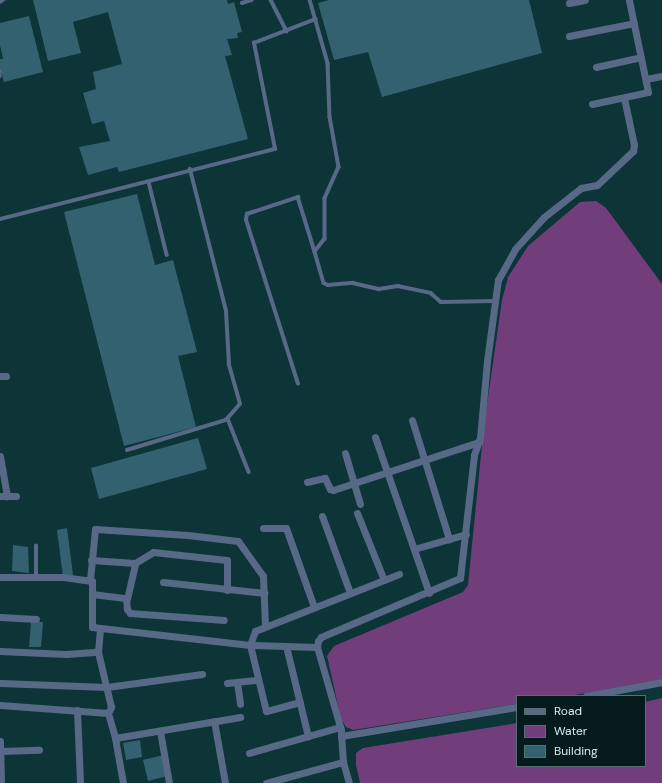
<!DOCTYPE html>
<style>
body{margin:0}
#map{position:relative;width:662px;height:783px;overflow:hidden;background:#0d3537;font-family:"DM Sans",sans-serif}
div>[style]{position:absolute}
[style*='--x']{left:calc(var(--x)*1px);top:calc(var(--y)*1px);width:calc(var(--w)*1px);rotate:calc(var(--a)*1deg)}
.water>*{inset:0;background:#713d7b}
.building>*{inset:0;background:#33616f}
.service>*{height:3.5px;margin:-1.75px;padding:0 1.75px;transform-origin:1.75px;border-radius:1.75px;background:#576987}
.minor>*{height:7px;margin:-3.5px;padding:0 3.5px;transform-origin:3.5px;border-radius:3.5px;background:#576987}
span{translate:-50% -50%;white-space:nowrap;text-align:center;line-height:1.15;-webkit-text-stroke:3px #051a1c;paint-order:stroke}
.legend{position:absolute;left:516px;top:695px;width:130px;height:72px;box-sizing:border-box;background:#051a1c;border:1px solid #586f71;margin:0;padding:5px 7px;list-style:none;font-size:12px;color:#d5eff0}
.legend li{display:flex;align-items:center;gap:8px;height:20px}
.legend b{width:20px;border:1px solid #586f71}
</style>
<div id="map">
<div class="water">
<i style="clip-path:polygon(596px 201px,606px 208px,662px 284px,662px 681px,568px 696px,517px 696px,517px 704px,353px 730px,346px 727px,341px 719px,327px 656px,334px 646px,463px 592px,468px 585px,484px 425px,502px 300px,508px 277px,528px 246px,580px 202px)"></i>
<i style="clip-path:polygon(662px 698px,662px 783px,360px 783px,356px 765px,356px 753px,363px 748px,517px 723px,517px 766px,645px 766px,645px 702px)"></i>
</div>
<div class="building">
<i style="clip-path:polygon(33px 0,227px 0,228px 4px,234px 2px,242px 32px,237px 33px,238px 38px,227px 39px,232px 55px,225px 56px,248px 139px,119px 172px,117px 167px,88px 175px,79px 147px,110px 141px,104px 121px,92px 124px,83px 93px,96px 89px,93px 72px,122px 64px,108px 12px,73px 22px,81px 53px,48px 61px)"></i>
<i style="clip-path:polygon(329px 0,529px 0,542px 53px,382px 97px,368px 52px,334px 60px,318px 3px)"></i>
<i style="clip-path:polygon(29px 16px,43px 72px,4px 82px,0 68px,0 59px,3px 59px,0 45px,0 23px)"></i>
<i style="clip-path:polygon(137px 194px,155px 265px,173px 260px,197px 352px,178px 356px,196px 427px,124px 446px,64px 212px)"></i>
<i style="clip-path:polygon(198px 438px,207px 469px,99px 499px,91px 468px)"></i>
<i style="clip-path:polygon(67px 528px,73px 575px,63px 577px,57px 530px)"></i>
<i style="clip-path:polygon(13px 545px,28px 547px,29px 573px,12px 571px)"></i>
<i style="clip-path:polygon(31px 622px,43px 622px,41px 647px,29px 647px)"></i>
<i style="clip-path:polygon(140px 740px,142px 757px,126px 760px,123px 743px)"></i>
<i style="clip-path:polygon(163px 755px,167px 776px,148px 781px,143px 760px)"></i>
</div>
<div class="service">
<i style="--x:271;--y:0;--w:35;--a:63"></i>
<i style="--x:310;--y:0;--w:66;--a:74.1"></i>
<i style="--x:328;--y:63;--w:54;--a:87.9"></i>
<i style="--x:330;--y:117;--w:51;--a:79.8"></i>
<i style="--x:339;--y:167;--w:34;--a:114"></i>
<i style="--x:325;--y:198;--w:41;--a:90"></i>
<i style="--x:325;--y:239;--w:16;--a:128"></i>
<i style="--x:315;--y:252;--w:32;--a:74"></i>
<i style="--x:324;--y:283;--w:4;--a:27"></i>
<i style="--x:328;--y:285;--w:25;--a:-5"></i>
<i style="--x:353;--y:283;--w:27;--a:13"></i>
<i style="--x:379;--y:289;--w:19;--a:-9"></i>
<i style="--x:398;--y:286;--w:34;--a:12"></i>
<i style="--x:431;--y:293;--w:13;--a:42"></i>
<i style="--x:441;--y:302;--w:53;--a:-1.1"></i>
<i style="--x:0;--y:2;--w:4;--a:-34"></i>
<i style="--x:242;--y:3;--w:10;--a:-17"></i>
<i style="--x:0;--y:71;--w:5;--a:90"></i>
<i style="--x:149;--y:182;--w:75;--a:76.1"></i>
<i style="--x:0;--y:219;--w:284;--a:-14.3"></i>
<i style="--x:275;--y:149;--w:108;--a:-101.2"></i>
<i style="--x:254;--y:43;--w:66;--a:-21.2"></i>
<i style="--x:298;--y:384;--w:172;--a:-107.6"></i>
<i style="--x:246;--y:220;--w:6;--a:-81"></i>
<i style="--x:247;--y:214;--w:54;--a:-18.4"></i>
<i style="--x:298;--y:197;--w:58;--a:72.8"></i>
<i style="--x:228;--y:419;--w:57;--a:68.4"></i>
<i style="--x:127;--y:450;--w:103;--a:-16.9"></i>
<i style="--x:226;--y:420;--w:21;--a:-49"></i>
<i style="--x:240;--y:404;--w:41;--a:-105.8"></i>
<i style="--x:229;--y:365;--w:54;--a:-93.2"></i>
<i style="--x:226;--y:311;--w:146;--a:-104.3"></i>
<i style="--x:36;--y:577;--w:31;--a:-90"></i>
</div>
<div class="minor">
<i style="--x:569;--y:3;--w:16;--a:-11"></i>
<i style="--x:569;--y:36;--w:66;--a:-11.3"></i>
<i style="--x:596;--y:67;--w:46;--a:-12.5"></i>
<i style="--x:646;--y:79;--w:16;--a:-11"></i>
<i style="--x:592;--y:104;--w:57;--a:-12.1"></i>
<i style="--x:648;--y:92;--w:94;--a:-101.7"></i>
<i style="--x:0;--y:376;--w:6;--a:0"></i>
<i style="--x:412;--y:420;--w:125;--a:72.7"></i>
<i style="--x:375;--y:437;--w:165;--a:70.9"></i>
<i style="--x:345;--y:453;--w:53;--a:73.6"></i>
<i style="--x:0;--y:456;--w:41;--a:80.1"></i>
<i style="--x:307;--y:482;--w:18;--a:-13"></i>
<i style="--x:325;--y:478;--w:12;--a:66"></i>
<i style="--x:330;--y:489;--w:3;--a:18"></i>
<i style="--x:333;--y:490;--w:154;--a:-18.2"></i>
<i style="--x:0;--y:496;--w:16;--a:0"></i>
<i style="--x:357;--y:513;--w:72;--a:68.1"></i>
<i style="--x:322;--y:516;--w:82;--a:70"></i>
<i style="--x:263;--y:528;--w:23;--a:0"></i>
<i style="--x:286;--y:528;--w:84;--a:70.5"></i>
<i style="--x:414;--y:549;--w:54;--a:-16.1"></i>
<i style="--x:91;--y:560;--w:44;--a:3.9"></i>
<i style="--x:135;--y:563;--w:21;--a:-31"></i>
<i style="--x:153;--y:552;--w:74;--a:6.2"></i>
<i style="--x:227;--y:560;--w:30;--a:90"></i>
<i style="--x:0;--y:577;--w:63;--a:0"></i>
<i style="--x:63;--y:577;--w:29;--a:8"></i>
<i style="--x:92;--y:581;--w:46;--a:90"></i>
<i style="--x:92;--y:627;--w:159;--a:6.5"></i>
<i style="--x:250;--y:645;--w:67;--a:1.7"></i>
<i style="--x:90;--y:580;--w:51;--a:-84.4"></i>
<i style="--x:95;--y:529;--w:93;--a:3.7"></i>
<i style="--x:188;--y:535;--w:50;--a:6.8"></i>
<i style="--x:238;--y:541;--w:43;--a:54.5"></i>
<i style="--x:263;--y:576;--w:50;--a:87.7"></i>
<i style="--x:163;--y:582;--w:102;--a:6.2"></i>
<i style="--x:92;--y:594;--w:34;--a:7"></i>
<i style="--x:126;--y:598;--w:11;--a:85"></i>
<i style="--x:127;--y:609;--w:5;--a:53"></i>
<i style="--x:130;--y:613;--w:94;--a:4.3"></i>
<i style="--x:127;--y:599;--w:37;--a:-77"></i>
<i style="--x:0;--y:617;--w:36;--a:3"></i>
<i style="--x:286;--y:646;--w:93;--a:76.3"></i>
<i style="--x:0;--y:651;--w:66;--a:2.6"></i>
<i style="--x:66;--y:654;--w:32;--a:-4"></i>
<i style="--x:237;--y:682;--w:22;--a:82"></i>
<i style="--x:0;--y:683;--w:107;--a:2.1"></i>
<i style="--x:107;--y:687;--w:96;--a:-7.8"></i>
<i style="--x:227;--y:683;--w:31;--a:-6"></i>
<i style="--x:586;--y:696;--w:77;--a:-10.4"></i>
<i style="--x:300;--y:702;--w:35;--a:165"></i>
<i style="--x:266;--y:711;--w:68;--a:-103.6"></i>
<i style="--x:250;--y:645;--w:15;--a:-70"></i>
<i style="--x:255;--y:631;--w:155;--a:-21.6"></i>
<i style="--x:0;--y:705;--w:108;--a:4.2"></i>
<i style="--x:108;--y:713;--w:7;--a:-63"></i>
<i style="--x:111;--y:707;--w:57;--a:-103.3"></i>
<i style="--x:98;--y:652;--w:24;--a:-85"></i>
<i style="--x:77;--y:710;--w:73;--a:87.6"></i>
<i style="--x:108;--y:713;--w:26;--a:74"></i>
<i style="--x:115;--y:738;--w:127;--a:-9.5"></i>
<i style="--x:214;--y:721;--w:63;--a:79.9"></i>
<i style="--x:160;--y:731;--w:53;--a:80.2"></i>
<i style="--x:341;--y:736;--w:178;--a:-9.4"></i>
<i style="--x:115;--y:738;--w:46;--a:79.9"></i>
<i style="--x:0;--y:741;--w:42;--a:88.6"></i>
<i style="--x:1;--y:751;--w:38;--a:-2"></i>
<i style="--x:249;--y:753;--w:95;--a:-15.9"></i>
<i style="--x:266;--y:783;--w:80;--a:-15.3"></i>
<i style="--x:349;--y:783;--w:22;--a:-106"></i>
<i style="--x:343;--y:762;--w:32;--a:-94"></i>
<i style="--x:341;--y:730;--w:86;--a:-106.1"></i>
<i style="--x:317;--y:647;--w:6;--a:-81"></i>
<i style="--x:318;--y:641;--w:5;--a:-53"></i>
<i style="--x:321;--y:637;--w:151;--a:-23"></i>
<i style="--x:460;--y:578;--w:124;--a:-83.5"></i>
<i style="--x:474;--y:455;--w:18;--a:-71"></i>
<i style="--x:480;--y:438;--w:77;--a:-84.8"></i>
<i style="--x:487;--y:361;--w:82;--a:-82.3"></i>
<i style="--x:498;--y:280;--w:35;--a:-61"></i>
<i style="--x:515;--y:249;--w:43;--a:-47.8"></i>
<i style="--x:544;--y:217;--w:47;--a:-38.1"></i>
<i style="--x:581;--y:188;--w:16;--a:-11"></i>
<i style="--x:597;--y:185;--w:50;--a:-43.4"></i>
<i style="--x:633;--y:151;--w:6;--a:-81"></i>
<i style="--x:634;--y:145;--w:48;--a:-102"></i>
</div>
<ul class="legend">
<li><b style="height:5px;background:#576987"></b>Road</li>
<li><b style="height:11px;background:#713d7b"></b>Water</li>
<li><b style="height:11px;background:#33616f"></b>Building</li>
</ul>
</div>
